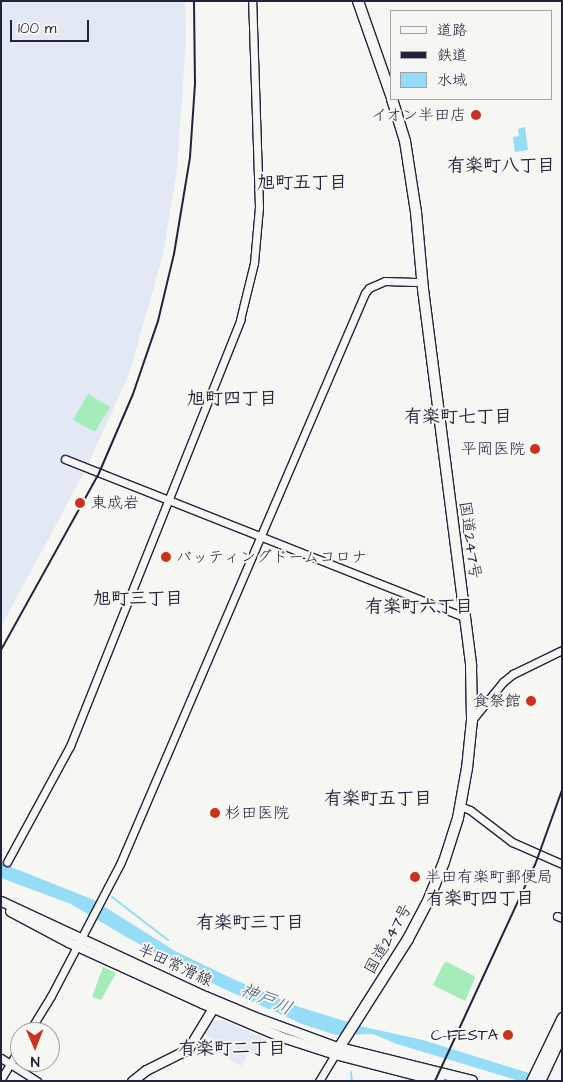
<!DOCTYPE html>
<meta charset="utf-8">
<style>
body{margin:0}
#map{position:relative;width:563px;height:1082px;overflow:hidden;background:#f6f6f2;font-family:"Architects Daughter","Klee One",sans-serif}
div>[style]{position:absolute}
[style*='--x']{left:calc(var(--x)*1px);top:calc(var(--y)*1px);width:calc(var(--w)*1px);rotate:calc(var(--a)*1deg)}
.built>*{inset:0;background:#e2e9f4}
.green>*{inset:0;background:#a4ecb9}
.water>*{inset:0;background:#95dcf7}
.stream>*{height:2px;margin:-1px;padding:0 1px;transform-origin:1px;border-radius:1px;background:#95dcf7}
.roads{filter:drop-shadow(1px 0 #22223b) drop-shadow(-1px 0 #22223b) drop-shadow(0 1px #22223b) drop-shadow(0 -1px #22223b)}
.minor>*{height:7px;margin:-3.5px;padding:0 3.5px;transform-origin:3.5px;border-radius:3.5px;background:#f6f6f2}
.major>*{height:9px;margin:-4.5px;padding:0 4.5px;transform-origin:4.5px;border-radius:4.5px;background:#f6f6f2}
.highway>*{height:10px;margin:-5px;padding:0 5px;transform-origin:5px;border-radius:5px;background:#f6f6f2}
.rail>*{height:2px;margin:-1px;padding:0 1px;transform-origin:1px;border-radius:1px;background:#22223b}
.dots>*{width:14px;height:14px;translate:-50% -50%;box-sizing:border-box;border:2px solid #f6f6f2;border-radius:50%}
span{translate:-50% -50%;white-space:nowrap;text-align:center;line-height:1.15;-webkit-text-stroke:4px #f6f6f2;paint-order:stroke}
.poi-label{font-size:16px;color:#22223b}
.right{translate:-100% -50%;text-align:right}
.left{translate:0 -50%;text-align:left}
.street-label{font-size:16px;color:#22223b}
.neighbourhood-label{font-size:18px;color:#22223b;font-weight:700}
.water-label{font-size:18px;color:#445a73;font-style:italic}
.frame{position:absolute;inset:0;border:2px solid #22223b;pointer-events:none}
.legend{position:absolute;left:390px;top:10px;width:162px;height:90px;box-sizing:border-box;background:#f6f6f2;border:1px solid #a1a1a9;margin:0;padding:6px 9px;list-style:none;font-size:15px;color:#22223b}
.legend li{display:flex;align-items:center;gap:10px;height:25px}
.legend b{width:25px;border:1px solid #a1a1a9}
.north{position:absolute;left:10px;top:1022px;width:50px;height:50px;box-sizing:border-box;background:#f6f6f2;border:1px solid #a1a1a9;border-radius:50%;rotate:179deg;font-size:14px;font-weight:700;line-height:20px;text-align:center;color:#22223b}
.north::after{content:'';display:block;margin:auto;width:18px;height:22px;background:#c8321e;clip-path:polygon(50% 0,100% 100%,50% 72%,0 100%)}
.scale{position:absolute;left:10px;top:20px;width:79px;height:22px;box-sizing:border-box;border:2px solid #22223b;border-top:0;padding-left:6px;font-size:15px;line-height:18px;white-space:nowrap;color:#22223b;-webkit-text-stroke:4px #f6f6f2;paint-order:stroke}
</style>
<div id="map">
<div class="built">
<i style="clip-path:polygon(1px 1px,185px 1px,186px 40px,177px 170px,163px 255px,129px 374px,85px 471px,1px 627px)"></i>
<i style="clip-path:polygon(222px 1020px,254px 1034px,268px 1040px,257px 1055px,250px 1051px,241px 1066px,208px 1047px,213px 1039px,204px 1033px,211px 1021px)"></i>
</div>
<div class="green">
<i style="clip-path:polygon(88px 394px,110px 407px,95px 432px,73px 420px)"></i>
<i style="clip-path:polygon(447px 962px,474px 976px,475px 978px,465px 1001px,433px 985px,444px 963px)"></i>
<i style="clip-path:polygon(103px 967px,116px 973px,101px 1000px,92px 997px)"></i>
</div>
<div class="water">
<i style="clip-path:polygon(525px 127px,528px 150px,515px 152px,513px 137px,519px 136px,518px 129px)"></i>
<i style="clip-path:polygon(1px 863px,94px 900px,175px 951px,233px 979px,299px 1007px,364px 1027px,423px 1040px,554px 1081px,520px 1081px,397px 1044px,373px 1034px,336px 1035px,302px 1024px,220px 987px,128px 938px,71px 904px,1px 878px)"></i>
</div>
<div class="stream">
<i style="--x:112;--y:897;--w:71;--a:37.5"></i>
<i style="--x:351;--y:1072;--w:9;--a:84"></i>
</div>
<div class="roads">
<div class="minor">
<i style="--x:65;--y:459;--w:430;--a:21.6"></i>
<i style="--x:472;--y:720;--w:49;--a:-50.8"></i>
<i style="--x:503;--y:682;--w:13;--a:-39"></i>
<i style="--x:513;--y:674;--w:55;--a:-26.1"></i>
<i style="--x:460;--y:806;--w:11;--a:22"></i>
<i style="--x:470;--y:810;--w:53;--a:37.3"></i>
<i style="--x:512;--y:842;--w:55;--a:23.7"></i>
<i style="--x:7;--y:862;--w:132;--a:-61.5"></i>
<i style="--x:70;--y:746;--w:459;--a:-68.2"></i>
<i style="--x:240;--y:320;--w:59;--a:-76.2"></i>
<i style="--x:254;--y:263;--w:56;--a:-84.9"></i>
<i style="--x:259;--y:207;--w:206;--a:-91.9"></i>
<i style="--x:557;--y:916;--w:5;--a:22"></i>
<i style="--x:29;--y:1032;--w:42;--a:-58.6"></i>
<i style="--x:51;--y:996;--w:149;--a:-62.4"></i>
<i style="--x:120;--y:864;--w:621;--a:-66.78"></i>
<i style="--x:365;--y:293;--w:6;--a:-51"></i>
<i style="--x:369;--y:288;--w:17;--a:-24"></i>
<i style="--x:385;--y:281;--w:38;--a:2"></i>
<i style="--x:1;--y:1058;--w:43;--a:32.6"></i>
<i style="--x:1;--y:1079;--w:37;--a:-59"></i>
<i style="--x:319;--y:1081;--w:31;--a:-59"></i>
</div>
<div class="major">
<i style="--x:1;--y:901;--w:225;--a:25"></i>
<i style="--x:205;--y:996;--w:57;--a:22.5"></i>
<i style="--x:258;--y:1018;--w:87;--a:20.1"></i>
<i style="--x:10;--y:911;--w:66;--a:28.1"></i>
<i style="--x:68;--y:942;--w:147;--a:24.5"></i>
<i style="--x:202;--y:1003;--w:87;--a:23"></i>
<i style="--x:282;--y:1037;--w:56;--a:17.8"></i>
<i style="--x:132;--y:1081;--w:18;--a:-38"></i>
<i style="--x:146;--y:1070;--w:47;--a:-26.6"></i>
<i style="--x:188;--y:1049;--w:54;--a:-58.7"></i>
<i style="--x:531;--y:1081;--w:71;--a:-64.2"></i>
<i style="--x:540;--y:1081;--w:52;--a:-64.9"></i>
</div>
<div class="highway">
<i style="--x:358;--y:1;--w:103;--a:70.7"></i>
<i style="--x:392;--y:99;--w:44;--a:72.8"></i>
<i style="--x:405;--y:141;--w:72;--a:81.2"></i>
<i style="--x:416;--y:212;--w:77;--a:84.8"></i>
<i style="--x:423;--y:289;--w:380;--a:82.7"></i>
<i style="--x:471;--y:666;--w:54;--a:88.9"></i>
<i style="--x:472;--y:720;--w:48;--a:95.9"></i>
<i style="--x:467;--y:768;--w:51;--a:100.2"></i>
<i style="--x:458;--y:818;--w:46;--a:107.7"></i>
<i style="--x:444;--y:862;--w:42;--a:112.3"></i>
<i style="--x:428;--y:901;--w:43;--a:117.8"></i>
<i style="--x:408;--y:939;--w:136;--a:122.4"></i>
<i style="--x:335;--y:1054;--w:108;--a:14.4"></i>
<i style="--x:340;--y:1048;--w:136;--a:14"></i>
</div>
</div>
<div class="rail">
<i style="--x:1;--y:650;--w:202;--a:-61"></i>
<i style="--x:99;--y:473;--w:86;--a:-66.7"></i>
<i style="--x:133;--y:394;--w:77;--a:-71.1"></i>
<i style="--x:158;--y:321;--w:69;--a:-76.6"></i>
<i style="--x:174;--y:254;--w:98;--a:-80.6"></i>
<i style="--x:190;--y:157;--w:73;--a:-86.1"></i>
<i style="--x:195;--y:84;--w:83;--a:-90.7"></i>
<i style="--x:435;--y:1081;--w:238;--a:-65.2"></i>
<i style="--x:535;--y:865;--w:80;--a:-70.2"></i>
</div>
<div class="dots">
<i style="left:476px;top:115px;background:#c8321e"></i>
<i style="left:535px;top:449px;background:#c8321e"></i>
<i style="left:80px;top:503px;background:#c8321e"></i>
<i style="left:166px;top:557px;background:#c8321e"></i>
<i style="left:531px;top:701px;background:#c8321e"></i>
<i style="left:215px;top:813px;background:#c8321e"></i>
<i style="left:415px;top:877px;background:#c8321e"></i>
<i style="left:508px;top:1035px;background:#c8321e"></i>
</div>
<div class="poi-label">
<span class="right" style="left:466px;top:115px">イオン半田店</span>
<span class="right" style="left:525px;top:449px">平岡医院</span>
<span class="left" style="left:91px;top:503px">東成岩</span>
<span class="left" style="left:176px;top:557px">バッティングドームコロナ</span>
<span class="right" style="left:521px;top:701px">食祭館</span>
<span class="left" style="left:225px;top:813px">杉田医院</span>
<span class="left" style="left:425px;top:877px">半田有楽町郵便局</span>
<span class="right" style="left:498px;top:1035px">C-FESTA</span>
</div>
<div class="street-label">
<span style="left:470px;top:540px;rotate:82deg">国道247号</span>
<span style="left:388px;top:939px;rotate:-60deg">国道247号</span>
<span style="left:175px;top:965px;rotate:25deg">半田常滑線</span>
</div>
<div class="neighbourhood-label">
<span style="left:501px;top:166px">有楽町八丁目</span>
<span style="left:302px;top:183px">旭町五丁目</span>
<span style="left:232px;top:399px">旭町四丁目</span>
<span style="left:458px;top:417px">有楽町七丁目</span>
<span style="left:138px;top:599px">旭町三丁目</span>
<span style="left:419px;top:607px">有楽町六丁目</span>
<span style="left:378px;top:799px">有楽町五丁目</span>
<span style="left:480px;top:899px">有楽町四丁目</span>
<span style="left:250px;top:923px">有楽町三丁目</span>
<span style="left:232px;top:1049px">有楽町二丁目</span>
</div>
<div class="water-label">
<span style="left:266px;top:1000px;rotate:23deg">神戸川</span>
</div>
<div class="frame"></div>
<ul class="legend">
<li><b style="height:6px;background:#f6f6f2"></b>道路</li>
<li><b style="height:6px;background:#22223b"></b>鉄道</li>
<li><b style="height:14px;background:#95dcf7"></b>水域</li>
</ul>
<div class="north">N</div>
<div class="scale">100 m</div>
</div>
